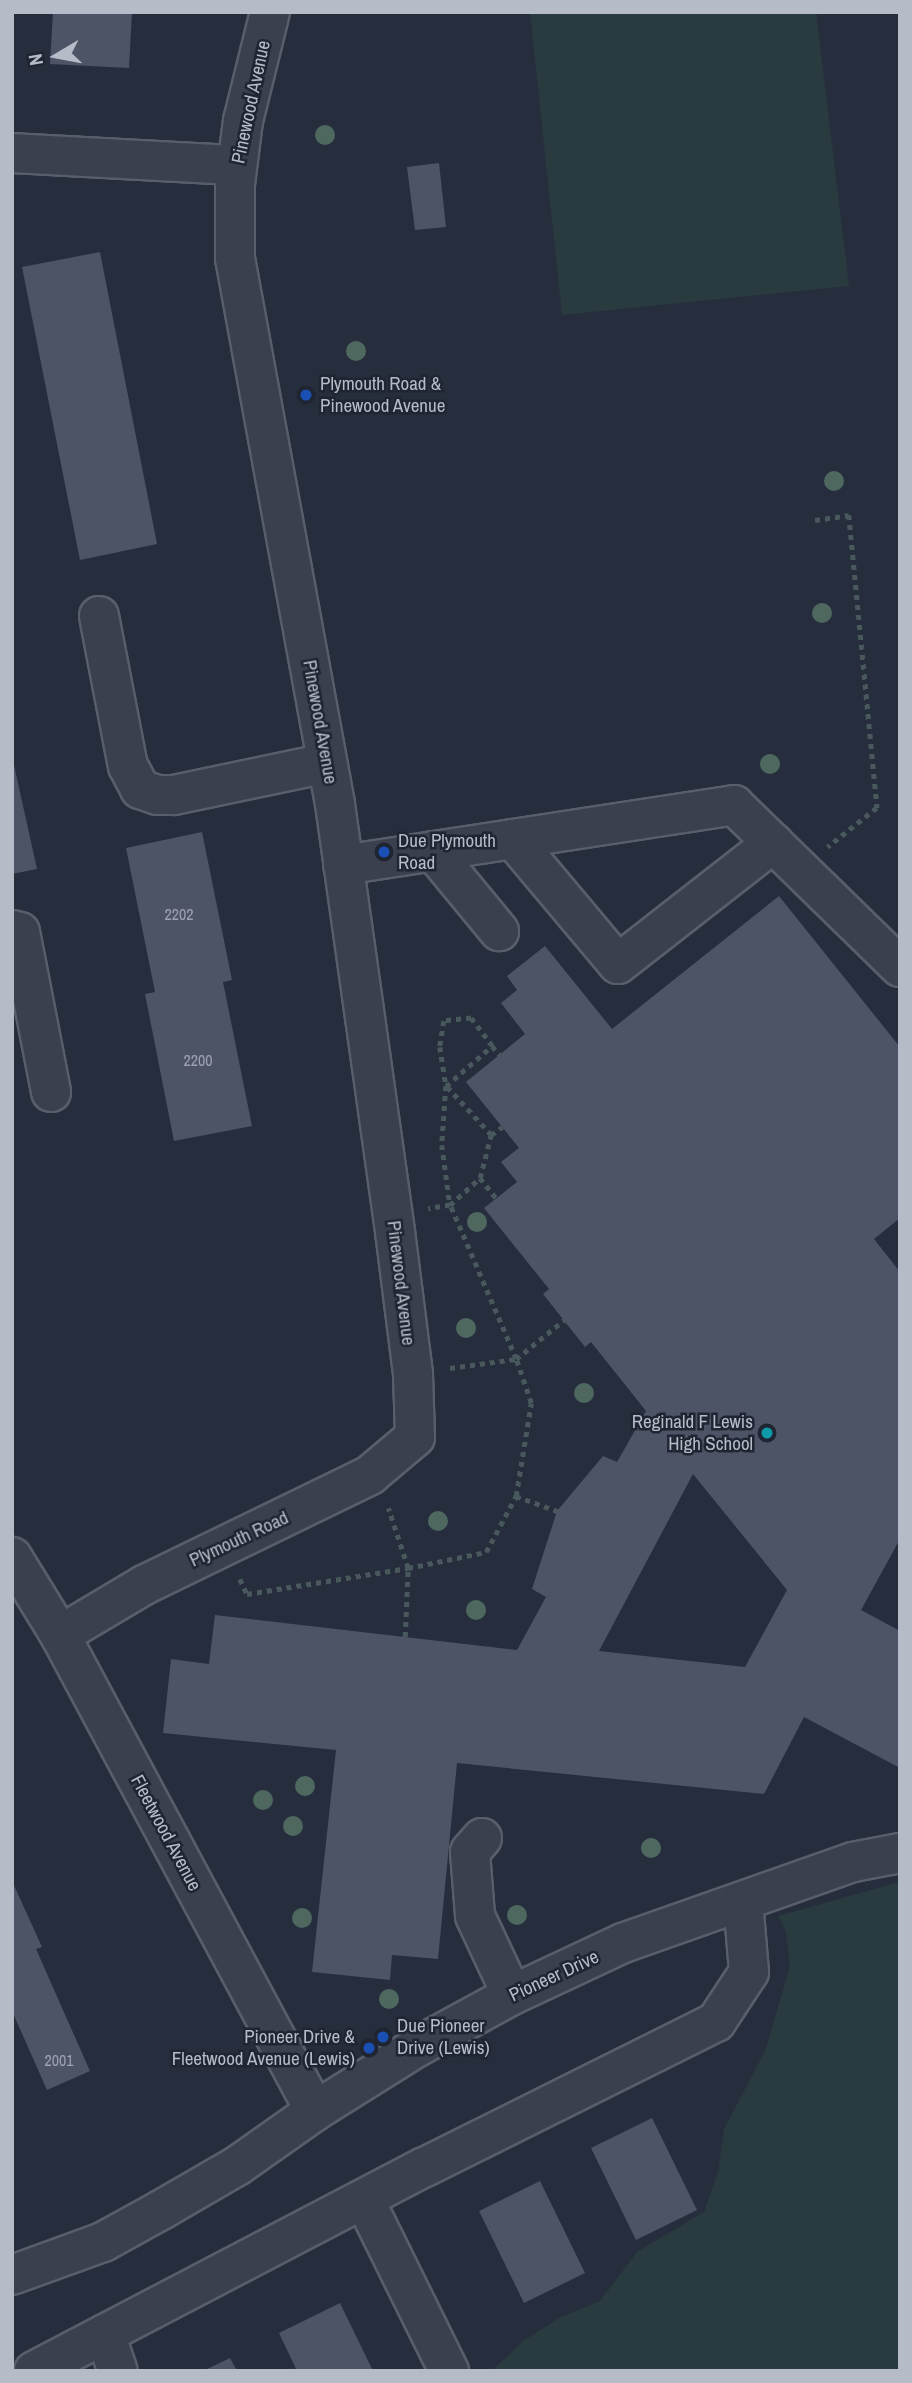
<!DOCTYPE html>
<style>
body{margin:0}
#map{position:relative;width:912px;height:2383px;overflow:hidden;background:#262e3d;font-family:"Archivo Narrow",sans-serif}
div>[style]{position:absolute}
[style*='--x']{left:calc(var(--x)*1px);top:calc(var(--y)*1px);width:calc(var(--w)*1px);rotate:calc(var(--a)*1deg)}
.green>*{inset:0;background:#293b3f}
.building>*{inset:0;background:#4d5465}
.path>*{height:4.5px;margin-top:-2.25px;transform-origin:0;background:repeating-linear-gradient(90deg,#48585d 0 5px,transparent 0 10px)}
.roads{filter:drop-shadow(2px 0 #585e6b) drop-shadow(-2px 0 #585e6b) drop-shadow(0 2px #585e6b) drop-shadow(0 -2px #585e6b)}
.minor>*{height:38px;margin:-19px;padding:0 19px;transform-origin:19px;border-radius:19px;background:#3a404d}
.trees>*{width:20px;height:20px;margin:-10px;border-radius:50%;background:#4e6860}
.dots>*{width:19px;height:19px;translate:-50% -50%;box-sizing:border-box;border:4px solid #1f2532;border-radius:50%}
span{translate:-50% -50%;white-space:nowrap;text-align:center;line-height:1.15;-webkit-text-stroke:5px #1f2532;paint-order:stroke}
.number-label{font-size:16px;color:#9ca1af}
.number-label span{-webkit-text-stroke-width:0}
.street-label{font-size:19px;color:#b6bbc8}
.poi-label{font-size:19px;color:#b6bbc8}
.left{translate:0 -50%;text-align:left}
.right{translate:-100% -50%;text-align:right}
.frame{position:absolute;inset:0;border:14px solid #b6bbc8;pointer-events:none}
.north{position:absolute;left:21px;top:21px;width:70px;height:70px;-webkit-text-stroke:5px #1f2532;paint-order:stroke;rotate:260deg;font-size:19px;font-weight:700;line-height:28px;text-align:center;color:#b6bbc8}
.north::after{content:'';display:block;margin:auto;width:24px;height:32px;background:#b6bbc8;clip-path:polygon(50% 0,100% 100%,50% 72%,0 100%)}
</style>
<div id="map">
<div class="green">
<i style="clip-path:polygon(530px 12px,816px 12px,849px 286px,562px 315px)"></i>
<i style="clip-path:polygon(900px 1882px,900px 2371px,492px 2371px,523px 2341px,561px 2317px,600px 2301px,637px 2252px,704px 2212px,718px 2172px,724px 2129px,765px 2051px,790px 1967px,786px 1931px,778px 1916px)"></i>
</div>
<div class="building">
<i style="clip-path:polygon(53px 12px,132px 12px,129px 68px,50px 64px)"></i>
<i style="clip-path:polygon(439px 163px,446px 227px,415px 230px,407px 167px)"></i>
<i style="clip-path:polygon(100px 252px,157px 544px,80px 560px,22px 267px)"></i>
<i style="clip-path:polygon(12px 756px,37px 869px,12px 874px)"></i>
<i style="clip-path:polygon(202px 832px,232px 980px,223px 982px,252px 1126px,174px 1141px,145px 994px,155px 992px,126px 848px)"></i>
<i style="clip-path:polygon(evenodd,779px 896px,900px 1047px,900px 1218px,874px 1239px,900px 1272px,900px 1539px,861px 1610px,900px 1631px,900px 1768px,804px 1717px,764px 1794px,457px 1763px,438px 1959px,392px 1955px,390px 1980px,312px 1972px,336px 1750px,163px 1733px,171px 1659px,209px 1664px,215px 1615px,517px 1650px,546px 1597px,532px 1589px,557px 1511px,603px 1456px,617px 1462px,646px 1411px,591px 1342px,585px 1347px,543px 1294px,549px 1289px,484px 1208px,517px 1182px,501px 1162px,519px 1148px,466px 1082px,525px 1034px,501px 1003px,517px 990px,507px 976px,545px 946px,612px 1029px,779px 896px,693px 1474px,787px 1590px,745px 1667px,599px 1651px,693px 1474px)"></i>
<i style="clip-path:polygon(12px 1881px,42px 1947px,36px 1949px,90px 2071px,47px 2090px,12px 2011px)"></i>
<i style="clip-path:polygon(652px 2118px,697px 2210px,636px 2240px,591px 2148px)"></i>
<i style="clip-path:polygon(540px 2181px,585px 2273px,524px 2303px,479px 2211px)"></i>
<i style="clip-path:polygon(340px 2303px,373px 2371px,297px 2371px,279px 2333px)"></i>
<i style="clip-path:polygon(230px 2358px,237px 2371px,203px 2371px)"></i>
</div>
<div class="path">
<i style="--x:815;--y:520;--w:34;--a:-8"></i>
<i style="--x:849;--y:515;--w:294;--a:84.5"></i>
<i style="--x:877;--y:808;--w:63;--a:141.5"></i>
<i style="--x:492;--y:1046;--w:12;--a:48"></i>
<i style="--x:491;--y:1135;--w:14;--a:-36"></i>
<i style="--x:480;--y:1178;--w:26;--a:51"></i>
<i style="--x:450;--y:1368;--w:67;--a:-7.8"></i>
<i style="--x:516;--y:1359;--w:62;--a:-39.1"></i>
<i style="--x:516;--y:1496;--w:44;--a:20.1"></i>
<i style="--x:240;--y:1579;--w:17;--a:65"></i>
<i style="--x:247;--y:1594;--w:163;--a:-9.2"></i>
<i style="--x:408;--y:1568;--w:63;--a:-108.4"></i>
<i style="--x:405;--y:1637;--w:69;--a:-87.5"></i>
<i style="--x:408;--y:1568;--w:80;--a:-11.6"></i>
<i style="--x:486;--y:1552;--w:64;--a:-61.8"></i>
<i style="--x:516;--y:1496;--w:94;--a:-80.8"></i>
<i style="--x:531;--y:1403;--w:46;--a:-108.8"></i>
<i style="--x:516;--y:1359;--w:168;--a:-113.2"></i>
<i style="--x:450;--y:1205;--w:40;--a:-42"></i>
<i style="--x:480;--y:1178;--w:44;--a:-75.7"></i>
<i style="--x:491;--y:1135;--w:67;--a:-132.6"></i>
<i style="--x:446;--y:1086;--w:61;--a:-41"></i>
<i style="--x:492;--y:1046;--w:35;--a:-127"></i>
<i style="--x:471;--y:1018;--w:27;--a:174"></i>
<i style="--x:444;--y:1021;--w:26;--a:99"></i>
<i style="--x:440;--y:1047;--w:39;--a:81"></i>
<i style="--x:446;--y:1086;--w:59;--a:93.9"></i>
<i style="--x:442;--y:1145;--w:61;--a:82.4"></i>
<i style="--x:450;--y:1205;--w:22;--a:170"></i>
</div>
<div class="roads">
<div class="minor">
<i style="--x:12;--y:153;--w:225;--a:3.1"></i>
<i style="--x:99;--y:616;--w:153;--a:79.1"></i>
<i style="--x:128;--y:766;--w:26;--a:62"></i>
<i style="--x:140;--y:789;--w:18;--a:19"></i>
<i style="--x:157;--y:795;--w:17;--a:0"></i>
<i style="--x:174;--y:795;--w:156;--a:-11.8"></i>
<i style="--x:513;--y:839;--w:163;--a:50"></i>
<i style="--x:618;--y:964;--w:197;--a:-38"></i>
<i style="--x:433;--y:851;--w:104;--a:50.5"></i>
<i style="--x:343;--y:865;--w:396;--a:-8.7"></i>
<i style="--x:734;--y:805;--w:232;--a:44.3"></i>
<i style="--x:12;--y:930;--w:8;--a:14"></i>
<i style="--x:20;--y:932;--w:163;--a:79"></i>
<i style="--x:12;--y:1557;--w:92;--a:58.4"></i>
<i style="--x:60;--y:1635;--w:540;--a:61.82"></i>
<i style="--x:60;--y:1635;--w:100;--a:-30.7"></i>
<i style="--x:146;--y:1584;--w:249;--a:-25.9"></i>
<i style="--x:370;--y:1475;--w:59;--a:-40.2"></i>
<i style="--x:415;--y:1437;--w:63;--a:-91.8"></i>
<i style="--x:413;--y:1374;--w:144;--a:-97.2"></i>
<i style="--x:395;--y:1231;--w:431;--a:-98"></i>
<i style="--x:335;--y:804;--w:555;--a:-100.38"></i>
<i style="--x:235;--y:258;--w:74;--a:-90"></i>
<i style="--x:235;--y:184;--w:64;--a:-82.8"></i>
<i style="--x:243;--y:121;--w:112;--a:-76.1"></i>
<i style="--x:482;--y:1838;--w:18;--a:131"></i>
<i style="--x:470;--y:1852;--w:64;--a:85.5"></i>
<i style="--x:475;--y:1916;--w:87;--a:64.9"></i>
<i style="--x:364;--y:2199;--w:192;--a:63.7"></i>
<i style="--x:12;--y:2275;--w:97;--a:-19.9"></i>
<i style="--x:103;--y:2242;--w:66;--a:-28.9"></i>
<i style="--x:161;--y:2210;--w:88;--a:-30.1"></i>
<i style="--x:237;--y:2166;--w:95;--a:-35.2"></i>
<i style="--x:315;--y:2111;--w:120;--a:-32.1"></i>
<i style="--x:417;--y:2047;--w:108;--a:-28.7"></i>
<i style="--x:512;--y:1995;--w:123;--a:-25.1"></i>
<i style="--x:623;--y:1943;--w:244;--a:-19.4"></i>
<i style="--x:853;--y:1862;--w:48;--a:-10.8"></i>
<i style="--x:105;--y:2334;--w:39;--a:71"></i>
<i style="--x:34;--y:2371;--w:441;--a:-27.6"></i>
<i style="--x:425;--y:2167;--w:325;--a:-26.5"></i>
<i style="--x:716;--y:2022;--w:60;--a:-56.6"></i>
<i style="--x:749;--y:1972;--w:71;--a:-94.8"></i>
</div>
</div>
<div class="trees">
<i style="left:325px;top:135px"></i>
<i style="left:356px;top:351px"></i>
<i style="left:834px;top:481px"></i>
<i style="left:822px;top:613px"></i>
<i style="left:770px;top:764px"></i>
<i style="left:477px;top:1222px"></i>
<i style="left:466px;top:1328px"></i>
<i style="left:584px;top:1393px"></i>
<i style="left:438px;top:1521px"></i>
<i style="left:476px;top:1610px"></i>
<i style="left:305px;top:1786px"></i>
<i style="left:263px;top:1800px"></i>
<i style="left:293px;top:1826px"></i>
<i style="left:651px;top:1848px"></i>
<i style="left:517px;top:1915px"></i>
<i style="left:302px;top:1918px"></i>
<i style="left:389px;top:1999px"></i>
</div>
<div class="dots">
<i style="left:306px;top:395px;background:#1a4fb4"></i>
<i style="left:384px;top:852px;background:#1a4fb4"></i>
<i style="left:767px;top:1433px;background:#0f9aa8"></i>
<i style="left:383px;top:2037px;background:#1a4fb4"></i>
<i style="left:369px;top:2048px;background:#1a4fb4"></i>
</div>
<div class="number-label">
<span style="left:179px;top:914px">2202</span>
<span style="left:198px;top:1060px">2200</span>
<span style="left:59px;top:2060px">2001</span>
</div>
<div class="street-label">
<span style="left:251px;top:102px;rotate:-78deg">Pinewood Avenue</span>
<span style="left:320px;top:722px;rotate:80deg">Pinewood Avenue</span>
<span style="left:401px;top:1283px;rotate:83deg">Pinewood Avenue</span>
<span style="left:239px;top:1539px;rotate:-25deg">Plymouth Road</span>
<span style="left:166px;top:1833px;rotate:62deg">Fleetwood Avenue</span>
<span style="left:554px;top:1976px;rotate:-25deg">Pioneer Drive</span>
</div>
<div class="poi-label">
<span class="left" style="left:320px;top:395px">Plymouth Road &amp;<br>Pinewood Avenue</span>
<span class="left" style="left:398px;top:852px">Due Plymouth<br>Road</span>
<span class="right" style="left:753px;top:1433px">Reginald F Lewis<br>High School</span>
<span class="left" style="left:397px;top:2037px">Due Pioneer<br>Drive (Lewis)</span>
<span class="right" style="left:355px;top:2048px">Pioneer Drive &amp;<br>Fleetwood Avenue (Lewis)</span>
</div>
<div class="frame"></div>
<div class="north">N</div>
</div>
